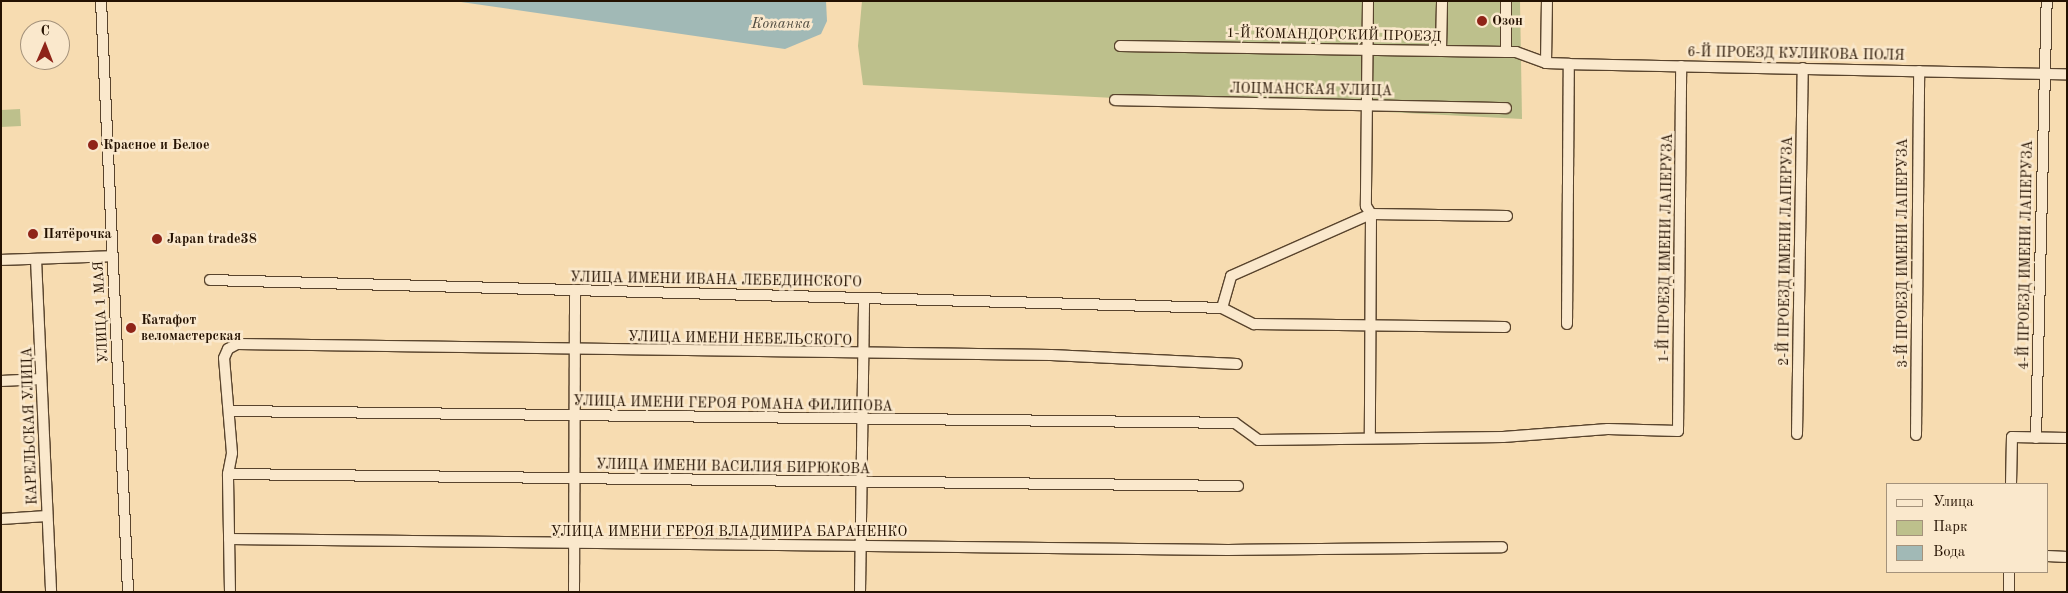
<!DOCTYPE html>
<meta charset="utf-8">
<style>
body{margin:0}
#map{position:relative;width:2068px;height:593px;overflow:hidden;background:#f7dcb1;font-family:"Old Standard TT",serif}
div>[style]{position:absolute}
[style*='--x']{left:calc(var(--x)*1px);top:calc(var(--y)*1px);width:calc(var(--w)*1px);rotate:calc(var(--a)*1deg)}
.green>*{inset:0;background:#bdc08c}
.water>*{inset:0;background:#a1b9b6}
.roads{filter:drop-shadow(1px 0 #59442d) drop-shadow(-1px 0 #59442d) drop-shadow(0 1px #59442d) drop-shadow(0 -1px #59442d)}
.minor>*{height:10px;margin:-5px;padding:0 5px;transform-origin:5px;border-radius:5px;background:#fae8cc}
.dots>*{width:14px;height:14px;translate:-50% -50%;box-sizing:border-box;border:2px solid #fae8cc;border-radius:50%}
span{translate:-50% -50%;white-space:nowrap;text-align:center;line-height:1.15;-webkit-text-stroke:5px #fae8cc;paint-order:stroke}
.poi-label{font-size:14px;color:#241101;font-weight:700}
.left{translate:0 -50%;text-align:left}
.street-label{font-size:14px;color:#241101}
.water-label{font-size:15px;color:#504c40;font-style:italic}
.frame{position:absolute;inset:0;border:2px solid #241101;pointer-events:none}
.legend{position:absolute;left:1886px;top:483px;width:162px;height:90px;box-sizing:border-box;background:#fae8cc;border:1px solid #a4927b;margin:0;padding:6px 9px;list-style:none;font-size:15px;color:#241101}
.legend li{display:flex;align-items:center;gap:10px;height:25px}
.legend b{width:25px;border:1px solid #a4927b}
.north{position:absolute;left:20px;top:20px;width:50px;height:50px;box-sizing:border-box;background:#fae8cc;border:1px solid #a4927b;border-radius:50%;rotate:1deg;font-size:14px;font-weight:700;line-height:20px;text-align:center;color:#241101}
.north::after{content:'';display:block;margin:auto;width:18px;height:22px;background:#8f2418;clip-path:polygon(50% 0,100% 100%,50% 72%,0 100%)}
</style>
<div id="map">
<div class="green">
<i style="clip-path:polygon(862px 1px,1520px 1px,1522px 119px,863px 85px,858px 46px)"></i>
<i style="clip-path:polygon(20px 109px,21px 126px,1px 127px,1px 110px)"></i>
</div>
<div class="water">
<i style="clip-path:polygon(454px 1px,826px 1px,827px 21px,821px 34px,785px 49px)"></i>
</div>
<div class="roads">
<div class="minor">
<i style="--x:101;--y:1;--w:592;--a:87.38"></i>
<i style="--x:1368;--y:1;--w:205;--a:90.6"></i>
<i style="--x:1366;--y:206;--w:9;--a:58"></i>
<i style="--x:1371;--y:214;--w:224;--a:90.3"></i>
<i style="--x:1506;--y:1;--w:51;--a:90"></i>
<i style="--x:1120;--y:46;--w:386;--a:0.9"></i>
<i style="--x:1506;--y:52;--w:10;--a:0"></i>
<i style="--x:1516;--y:52;--w:32;--a:20"></i>
<i style="--x:1546;--y:63;--w:23;--a:2"></i>
<i style="--x:1569;--y:64;--w:498;--a:1.2"></i>
<i style="--x:1441;--y:50;--w:49;--a:-88.8"></i>
<i style="--x:1546;--y:63;--w:62;--a:-89.1"></i>
<i style="--x:1115;--y:100;--w:391;--a:1.2"></i>
<i style="--x:36;--y:259;--w:333;--a:87.4"></i>
<i style="--x:1;--y:260;--w:112;--a:-2"></i>
<i style="--x:210;--y:280;--w:1012;--a:1.58"></i>
<i style="--x:1222;--y:308;--w:36;--a:27"></i>
<i style="--x:1254;--y:324;--w:251;--a:0.7"></i>
<i style="--x:1222;--y:308;--w:33;--a:-74"></i>
<i style="--x:1231;--y:276;--w:153;--a:-23.9"></i>
<i style="--x:1371;--y:214;--w:136;--a:0.8"></i>
<i style="--x:1567;--y:324;--w:260;--a:-89.6"></i>
<i style="--x:1;--y:381;--w:40;--a:-2.9"></i>
<i style="--x:230;--y:411;--w:1005;--a:0.68"></i>
<i style="--x:1235;--y:423;--w:29;--a:36"></i>
<i style="--x:1258;--y:440;--w:245;--a:-0.7"></i>
<i style="--x:1503;--y:437;--w:105;--a:-4.4"></i>
<i style="--x:1608;--y:429;--w:70;--a:1.6"></i>
<i style="--x:1678;--y:431;--w:365;--a:-89.5"></i>
<i style="--x:1797;--y:434;--w:366;--a:-89.1"></i>
<i style="--x:1916;--y:435;--w:364;--a:-89.5"></i>
<i style="--x:2036;--y:438;--w:437;--a:-88.6"></i>
<i style="--x:228;--y:474;--w:1010;--a:0.68"></i>
<i style="--x:2011;--y:484;--w:47;--a:-88.8"></i>
<i style="--x:2012;--y:437;--w:55;--a:1"></i>
<i style="--x:1;--y:519;--w:46;--a:-3.7"></i>
<i style="--x:229;--y:539;--w:999;--a:0.63"></i>
<i style="--x:1228;--y:550;--w:274;--a:-0.6"></i>
<i style="--x:2047;--y:556;--w:20;--a:3"></i>
<i style="--x:230;--y:592;--w:118;--a:-91"></i>
<i style="--x:228;--y:474;--w:21;--a:-79"></i>
<i style="--x:232;--y:453;--w:95;--a:-94.8"></i>
<i style="--x:224;--y:358;--w:10;--a:-66"></i>
<i style="--x:228;--y:349;--w:10;--a:-29"></i>
<i style="--x:237;--y:344;--w:814;--a:0.77"></i>
<i style="--x:1051;--y:355;--w:186;--a:2.8"></i>
<i style="--x:574;--y:592;--w:302;--a:-89.8"></i>
<i style="--x:860;--y:592;--w:294;--a:-89.2"></i>
<i style="--x:2009;--y:592;--w:20;--a:-90"></i>
</div>
</div>
<div class="dots">
<i style="left:1482px;top:21px;background:#8f2418"></i>
<i style="left:93px;top:145px;background:#8f2418"></i>
<i style="left:33px;top:234px;background:#8f2418"></i>
<i style="left:157px;top:239px;background:#8f2418"></i>
<i style="left:131px;top:328px;background:#8f2418"></i>
</div>
<div class="poi-label">
<span class="left" style="left:1492px;top:21px">Озон</span>
<span class="left" style="left:103px;top:145px">Красное и Белое</span>
<span class="left" style="left:43px;top:234px">Пятёрочка</span>
<span class="left" style="left:167px;top:239px">Japan trade38</span>
<span class="left" style="left:141px;top:328px">Катафот<br>веломастерская</span>
</div>
<div class="street-label">
<span style="left:1334px;top:35px;rotate:1deg">1-Й КОМАНДОРСКИЙ ПРОЕЗД</span>
<span style="left:1796px;top:54px;rotate:1deg">6-Й ПРОЕЗД КУЛИКОВА ПОЛЯ</span>
<span style="left:1311px;top:90px;rotate:1deg">ЛОЦМАНСКАЯ УЛИЦА</span>
<span style="left:1666px;top:248px;rotate:-89deg">1-Й ПРОЕЗД ИМЕНИ ЛАПЕРУЗА</span>
<span style="left:1786px;top:251px;rotate:-89deg">2-Й ПРОЕЗД ИМЕНИ ЛАПЕРУЗА</span>
<span style="left:1903px;top:253px;rotate:-90deg">3-Й ПРОЕЗД ИМЕНИ ЛАПЕРУЗА</span>
<span style="left:2026px;top:255px;rotate:-89deg">4-Й ПРОЕЗД ИМЕНИ ЛАПЕРУЗА</span>
<span style="left:716px;top:280px;rotate:1deg">УЛИЦА ИМЕНИ ИВАНА ЛЕБЕДИНСКОГО</span>
<span style="left:101px;top:312px;rotate:-93deg">УЛИЦА 1 МАЯ</span>
<span style="left:740px;top:339px;rotate:1deg">УЛИЦА ИМЕНИ НЕВЕЛЬСКОГО</span>
<span style="left:733px;top:404px;rotate:1deg">УЛИЦА ИМЕНИ ГЕРОЯ РОМАНА ФИЛИПОВА</span>
<span style="left:30px;top:426px;rotate:-92deg">КАРЕЛЬСКАЯ УЛИЦА</span>
<span style="left:733px;top:467px;rotate:1deg">УЛИЦА ИМЕНИ ВАСИЛИЯ БИРЮКОВА</span>
<span style="left:729px;top:532px">УЛИЦА ИМЕНИ ГЕРОЯ ВЛАДИМИРА БАРАНЕНКО</span>
</div>
<div class="water-label">
<span style="left:781px;top:25px">Копанка</span>
</div>
<div class="frame"></div>
<ul class="legend">
<li><b style="height:6px;background:#fae8cc"></b>Улица</li>
<li><b style="height:14px;background:#bdc08c"></b>Парк</li>
<li><b style="height:14px;background:#a1b9b6"></b>Вода</li>
</ul>
<div class="north">С</div>
</div>
